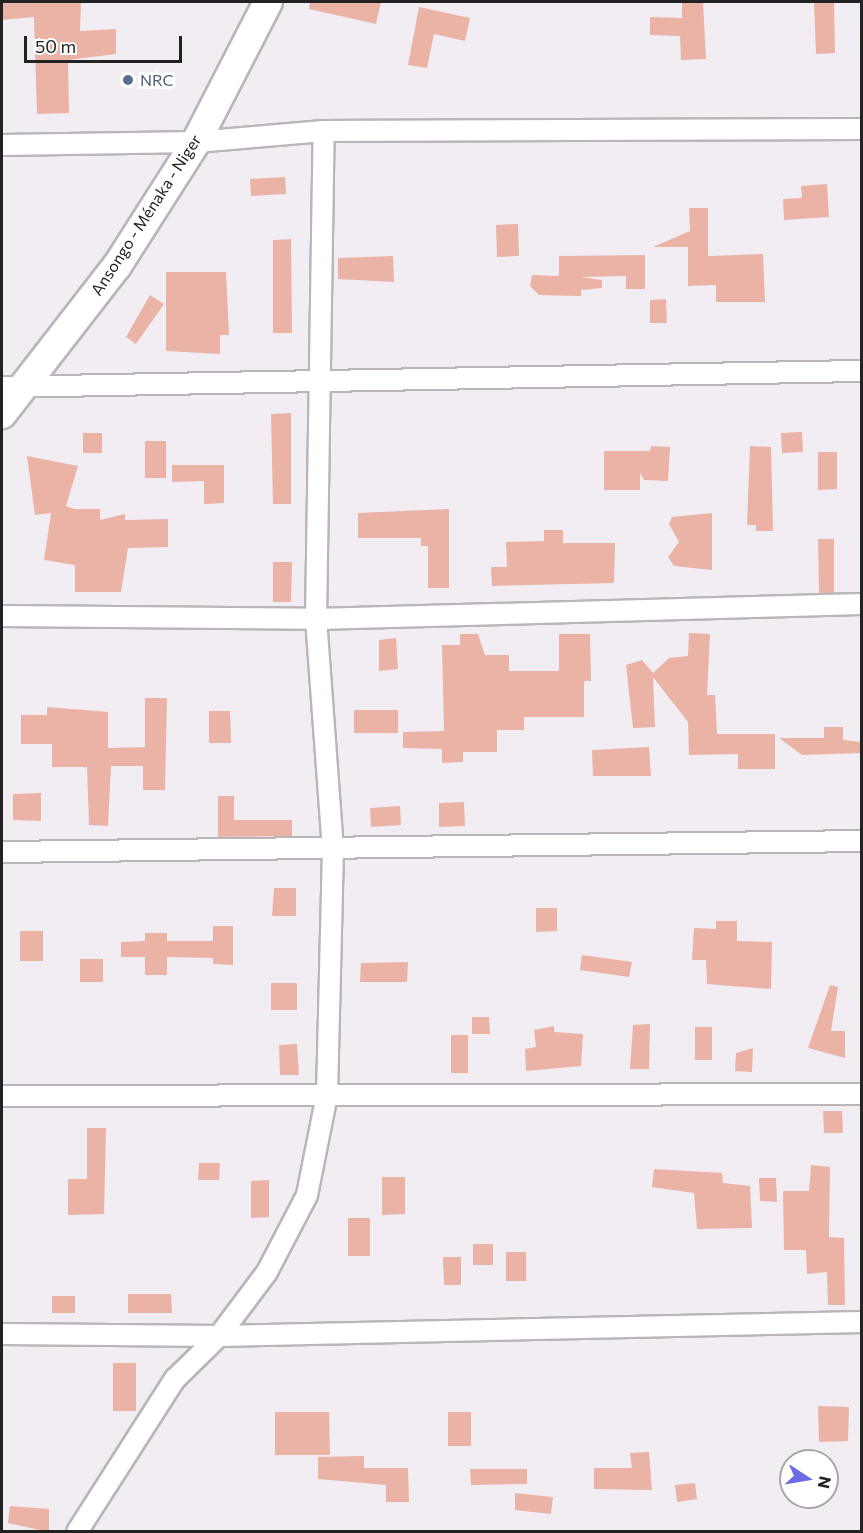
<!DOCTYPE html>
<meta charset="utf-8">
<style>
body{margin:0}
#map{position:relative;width:863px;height:1533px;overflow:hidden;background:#f2edf2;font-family:Commissioner,sans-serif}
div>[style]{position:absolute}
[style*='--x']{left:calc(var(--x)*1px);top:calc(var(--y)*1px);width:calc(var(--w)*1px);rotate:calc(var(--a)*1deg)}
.building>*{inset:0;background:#eab3a6}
.roads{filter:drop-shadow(2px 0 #b9b5b9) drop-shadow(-2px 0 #b9b5b9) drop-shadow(0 2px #b9b5b9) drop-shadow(0 -2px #b9b5b9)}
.minor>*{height:20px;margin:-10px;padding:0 10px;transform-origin:10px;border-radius:10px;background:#fff}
.secondary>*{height:28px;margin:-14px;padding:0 14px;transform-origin:14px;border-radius:14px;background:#fff}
.dots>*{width:16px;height:16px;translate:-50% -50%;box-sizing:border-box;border:3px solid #fff;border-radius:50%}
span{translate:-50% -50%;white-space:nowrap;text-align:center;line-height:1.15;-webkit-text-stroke:6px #fff;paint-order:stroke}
.service-label{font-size:16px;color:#4e5e75}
.left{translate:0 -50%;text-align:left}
.street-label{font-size:16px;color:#232223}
.frame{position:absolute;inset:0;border:3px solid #232223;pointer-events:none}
.north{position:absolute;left:779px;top:1449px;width:60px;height:60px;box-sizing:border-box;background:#fff;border:2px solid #a7a7a7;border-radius:50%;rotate:102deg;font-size:16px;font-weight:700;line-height:24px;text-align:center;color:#232223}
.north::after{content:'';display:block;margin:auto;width:21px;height:27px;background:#6b6be5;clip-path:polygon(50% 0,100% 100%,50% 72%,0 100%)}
.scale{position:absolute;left:24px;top:36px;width:158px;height:27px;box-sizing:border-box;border:3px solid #232223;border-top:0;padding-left:8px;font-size:18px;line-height:21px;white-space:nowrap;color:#232223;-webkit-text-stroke:4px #fff;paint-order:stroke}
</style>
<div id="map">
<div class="building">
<i style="clip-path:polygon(2px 2px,81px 2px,80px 31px,116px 29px,116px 54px,68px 60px,69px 113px,37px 114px,34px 17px,2px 20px)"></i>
<i style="clip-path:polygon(310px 2px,381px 2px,376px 24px,309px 9px)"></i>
<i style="clip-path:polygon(682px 2px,703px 2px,706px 59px,681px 60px,680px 36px,650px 35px,650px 17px,682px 18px)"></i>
<i style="clip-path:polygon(814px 2px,834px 2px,835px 53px,816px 54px)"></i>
<i style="clip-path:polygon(419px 7px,470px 18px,465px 41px,434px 34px,427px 68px,408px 65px)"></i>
<i style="clip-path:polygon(285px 177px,286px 194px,251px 196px,250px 179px)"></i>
<i style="clip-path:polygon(827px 184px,829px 217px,784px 220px,783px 199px,802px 198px,801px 186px)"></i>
<i style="clip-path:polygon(689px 208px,708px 208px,708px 256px,763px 254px,765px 302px,716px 302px,716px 285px,688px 286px,688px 247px,653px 247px,690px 231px)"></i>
<i style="clip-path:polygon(518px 224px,519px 256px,497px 257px,496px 225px)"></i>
<i style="clip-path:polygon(291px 239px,292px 333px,273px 333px,273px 240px)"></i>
<i style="clip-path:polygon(645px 255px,645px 289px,626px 289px,626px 276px,581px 277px,602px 280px,602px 288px,581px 290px,581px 296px,539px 295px,530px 286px,532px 275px,559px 276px,559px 256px)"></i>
<i style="clip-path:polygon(393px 256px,394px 282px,338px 279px,338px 258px)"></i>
<i style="clip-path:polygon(166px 272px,226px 272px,229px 335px,220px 335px,220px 354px,166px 351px)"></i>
<i style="clip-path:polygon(150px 295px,164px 304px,136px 344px,126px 337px)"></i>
<i style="clip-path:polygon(666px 299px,667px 323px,650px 323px,650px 300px)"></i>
<i style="clip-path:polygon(291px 413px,291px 504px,273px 504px,271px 414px)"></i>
<i style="clip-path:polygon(802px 432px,803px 452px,782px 453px,781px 433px)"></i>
<i style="clip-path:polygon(83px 433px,102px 433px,102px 453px,83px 453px)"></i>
<i style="clip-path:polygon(145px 441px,166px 441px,166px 478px,145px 478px)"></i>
<i style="clip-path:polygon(651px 446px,670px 447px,668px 481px,644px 480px,640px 473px,640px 490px,604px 490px,604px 451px,650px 451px)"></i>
<i style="clip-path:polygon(750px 446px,771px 447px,773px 531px,756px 531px,756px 525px,747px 525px)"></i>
<i style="clip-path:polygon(818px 452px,837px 452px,837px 489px,818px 490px)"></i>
<i style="clip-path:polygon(27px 456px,78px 466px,66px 506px,74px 509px,100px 509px,100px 520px,125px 514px,125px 520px,168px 519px,168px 547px,128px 548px,121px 592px,75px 592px,75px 565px,44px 560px,51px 513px,35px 515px)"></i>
<i style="clip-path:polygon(172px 465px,224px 465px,224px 503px,204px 504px,204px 481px,172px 482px)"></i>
<i style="clip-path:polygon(449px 509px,449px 588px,428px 588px,428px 546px,421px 546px,421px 538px,358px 538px,358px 513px)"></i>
<i style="clip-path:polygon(712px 513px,712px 570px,674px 566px,668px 557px,679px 542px,669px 524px,672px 517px)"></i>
<i style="clip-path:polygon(544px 530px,563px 530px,563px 543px,615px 543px,614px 583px,492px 586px,491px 567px,507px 567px,506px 542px,544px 541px)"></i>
<i style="clip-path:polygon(818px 539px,834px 539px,834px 593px,819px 593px)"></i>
<i style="clip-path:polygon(273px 562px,292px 562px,291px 602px,273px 602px)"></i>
<i style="clip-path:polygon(689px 633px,710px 634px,707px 695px,715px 695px,717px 734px,775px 734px,775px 769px,738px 769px,738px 754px,689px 755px,688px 722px,653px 677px,655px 727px,633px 728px,626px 665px,642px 660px,653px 673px,669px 658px,688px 656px)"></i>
<i style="clip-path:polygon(460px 634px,478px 634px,485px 655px,509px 655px,509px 671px,559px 671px,559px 634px,590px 634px,591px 681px,584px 681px,584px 717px,524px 717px,524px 730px,497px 730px,497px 752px,463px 752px,463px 762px,442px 763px,442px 749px,403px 748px,403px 732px,444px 731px,442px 645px,460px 645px)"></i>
<i style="clip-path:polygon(396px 638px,398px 669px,379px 671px,379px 640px)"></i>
<i style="clip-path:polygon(145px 698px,167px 698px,165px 790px,143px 790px,143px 766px,111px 766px,108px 826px,89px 825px,87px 767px,52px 767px,52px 744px,21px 744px,21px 715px,47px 715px,47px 707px,108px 712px,108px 748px,145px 747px)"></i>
<i style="clip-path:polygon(354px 710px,398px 710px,398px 733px,354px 733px)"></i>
<i style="clip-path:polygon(209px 711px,230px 711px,231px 743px,209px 743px)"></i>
<i style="clip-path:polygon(824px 727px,843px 727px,843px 740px,861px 742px,861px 753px,802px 755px,779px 738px,824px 738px)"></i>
<i style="clip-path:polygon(649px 747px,651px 776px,593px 776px,592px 750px)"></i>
<i style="clip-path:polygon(41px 793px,41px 821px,13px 820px,13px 794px)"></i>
<i style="clip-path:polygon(218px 796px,234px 796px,234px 820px,292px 820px,292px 836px,218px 837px)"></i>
<i style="clip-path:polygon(464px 802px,465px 826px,439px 827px,439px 803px)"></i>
<i style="clip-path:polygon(400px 806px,401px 825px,371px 827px,370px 808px)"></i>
<i style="clip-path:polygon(274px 888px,296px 888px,296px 916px,272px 916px)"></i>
<i style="clip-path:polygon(536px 908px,557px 908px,557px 931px,536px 932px)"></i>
<i style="clip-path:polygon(716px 921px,737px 921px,737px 941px,772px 942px,771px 989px,707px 984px,706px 960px,692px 960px,694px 928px,716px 929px)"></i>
<i style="clip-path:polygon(213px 926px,233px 926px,233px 965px,213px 964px,213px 958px,167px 957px,167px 975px,145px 975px,145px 957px,121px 957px,121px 942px,145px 941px,145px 933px,167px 933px,167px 941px,213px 941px)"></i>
<i style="clip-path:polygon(20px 931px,43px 931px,43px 961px,20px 961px)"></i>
<i style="clip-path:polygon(582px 955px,632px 962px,629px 977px,580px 970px)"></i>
<i style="clip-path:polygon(80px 959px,103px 959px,103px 982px,80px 982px)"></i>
<i style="clip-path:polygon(408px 962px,407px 982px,360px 982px,361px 963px)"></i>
<i style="clip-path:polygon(271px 983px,297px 983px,297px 1010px,271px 1010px)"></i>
<i style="clip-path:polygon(830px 985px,838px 987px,831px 1031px,845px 1031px,845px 1058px,808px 1048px)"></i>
<i style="clip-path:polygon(472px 1017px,489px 1017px,490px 1034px,472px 1034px)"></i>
<i style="clip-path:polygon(650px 1024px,649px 1069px,630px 1069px,633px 1025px)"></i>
<i style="clip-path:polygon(554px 1026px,554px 1032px,583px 1034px,581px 1066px,526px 1071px,525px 1049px,536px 1047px,534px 1030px)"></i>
<i style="clip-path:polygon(695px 1027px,712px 1027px,712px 1060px,695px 1060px)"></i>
<i style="clip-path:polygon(451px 1035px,468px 1035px,468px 1073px,451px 1073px)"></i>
<i style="clip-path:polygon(297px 1044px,299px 1075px,280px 1075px,279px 1045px)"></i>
<i style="clip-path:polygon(753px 1048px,752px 1072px,735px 1071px,736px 1053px)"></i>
<i style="clip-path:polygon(823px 1111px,842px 1111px,843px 1133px,824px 1133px)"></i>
<i style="clip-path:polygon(87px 1128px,106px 1128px,104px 1214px,68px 1215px,68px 1179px,87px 1179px)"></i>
<i style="clip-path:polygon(199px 1163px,220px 1163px,219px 1180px,198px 1180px)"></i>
<i style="clip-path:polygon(811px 1165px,830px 1167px,829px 1237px,844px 1238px,845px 1305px,828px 1305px,827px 1272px,807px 1274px,806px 1250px,784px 1250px,783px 1191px,809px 1191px)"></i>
<i style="clip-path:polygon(654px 1169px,722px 1173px,723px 1183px,750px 1186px,752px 1228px,697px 1229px,694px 1193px,652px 1187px)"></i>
<i style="clip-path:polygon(382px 1177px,405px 1177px,405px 1214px,382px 1215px)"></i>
<i style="clip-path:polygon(759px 1178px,776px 1178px,777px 1202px,760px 1201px)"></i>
<i style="clip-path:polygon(269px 1180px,269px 1217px,251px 1218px,251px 1181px)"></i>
<i style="clip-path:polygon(348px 1218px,370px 1218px,370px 1256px,348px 1256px)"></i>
<i style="clip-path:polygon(473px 1244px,493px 1244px,493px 1265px,473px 1265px)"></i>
<i style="clip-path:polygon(506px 1252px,526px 1252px,526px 1281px,506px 1281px)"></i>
<i style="clip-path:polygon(443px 1257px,461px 1257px,461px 1285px,444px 1285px)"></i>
<i style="clip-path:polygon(128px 1294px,171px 1294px,172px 1313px,128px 1313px)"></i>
<i style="clip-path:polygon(52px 1296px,75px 1296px,75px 1313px,52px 1313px)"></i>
<i style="clip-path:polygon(113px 1363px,136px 1363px,136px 1411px,113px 1411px)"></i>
<i style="clip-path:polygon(818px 1406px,849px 1407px,848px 1441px,819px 1442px)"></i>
<i style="clip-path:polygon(275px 1412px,329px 1412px,330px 1455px,275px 1455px)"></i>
<i style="clip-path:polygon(448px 1412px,471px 1412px,471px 1446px,448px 1446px)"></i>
<i style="clip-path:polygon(649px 1452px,652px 1490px,594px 1489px,594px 1468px,632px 1468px,630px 1453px)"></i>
<i style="clip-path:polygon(364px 1456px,364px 1468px,408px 1468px,409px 1502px,386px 1502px,386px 1485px,318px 1479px,318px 1457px)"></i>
<i style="clip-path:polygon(470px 1469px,527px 1469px,527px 1484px,471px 1485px)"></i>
<i style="clip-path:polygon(695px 1483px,697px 1499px,677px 1502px,675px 1485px)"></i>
<i style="clip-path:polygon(515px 1493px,553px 1497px,551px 1514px,515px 1510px)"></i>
<i style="clip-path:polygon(10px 1506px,49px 1509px,49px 1532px,8px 1523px)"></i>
</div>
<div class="roads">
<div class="minor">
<i style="--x:2;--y:145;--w:194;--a:-0.9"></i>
<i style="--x:196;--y:142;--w:128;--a:-4.9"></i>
<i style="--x:324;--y:131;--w:538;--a:-0.21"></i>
<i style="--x:2;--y:387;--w:860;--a:-1.07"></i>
<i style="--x:2;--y:616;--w:314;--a:0.5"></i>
<i style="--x:316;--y:619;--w:546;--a:-1.57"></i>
<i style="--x:2;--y:852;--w:860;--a:-0.73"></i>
<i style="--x:2;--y:1096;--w:860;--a:-0.13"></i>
<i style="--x:2;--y:1334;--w:217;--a:0.5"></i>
<i style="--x:219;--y:1336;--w:643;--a:-1.25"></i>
<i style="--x:77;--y:1532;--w:182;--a:-57.4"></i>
<i style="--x:175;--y:1379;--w:62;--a:-44.3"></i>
<i style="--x:219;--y:1336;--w:80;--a:-53.1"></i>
<i style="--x:267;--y:1272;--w:87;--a:-62.5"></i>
<i style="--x:307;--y:1195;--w:102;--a:-78.7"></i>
<i style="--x:327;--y:1095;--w:245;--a:-88.6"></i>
<i style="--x:333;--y:850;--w:232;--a:-94.2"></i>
<i style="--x:316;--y:619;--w:488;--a:-89.1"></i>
</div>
<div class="secondary">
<i style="--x:2;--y:414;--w:187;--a:-52.2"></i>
<i style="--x:117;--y:266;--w:147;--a:-57.5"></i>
<i style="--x:196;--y:142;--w:157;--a:-62.8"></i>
</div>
</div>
<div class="dots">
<i style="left:128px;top:80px;background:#5c6f8a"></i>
</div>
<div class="service-label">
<span class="left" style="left:140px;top:80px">NRC</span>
</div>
<div class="street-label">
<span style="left:146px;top:215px;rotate:-57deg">Ansongo - Ménaka - Niger</span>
</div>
<div class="frame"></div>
<div class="north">N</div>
<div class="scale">50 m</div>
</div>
